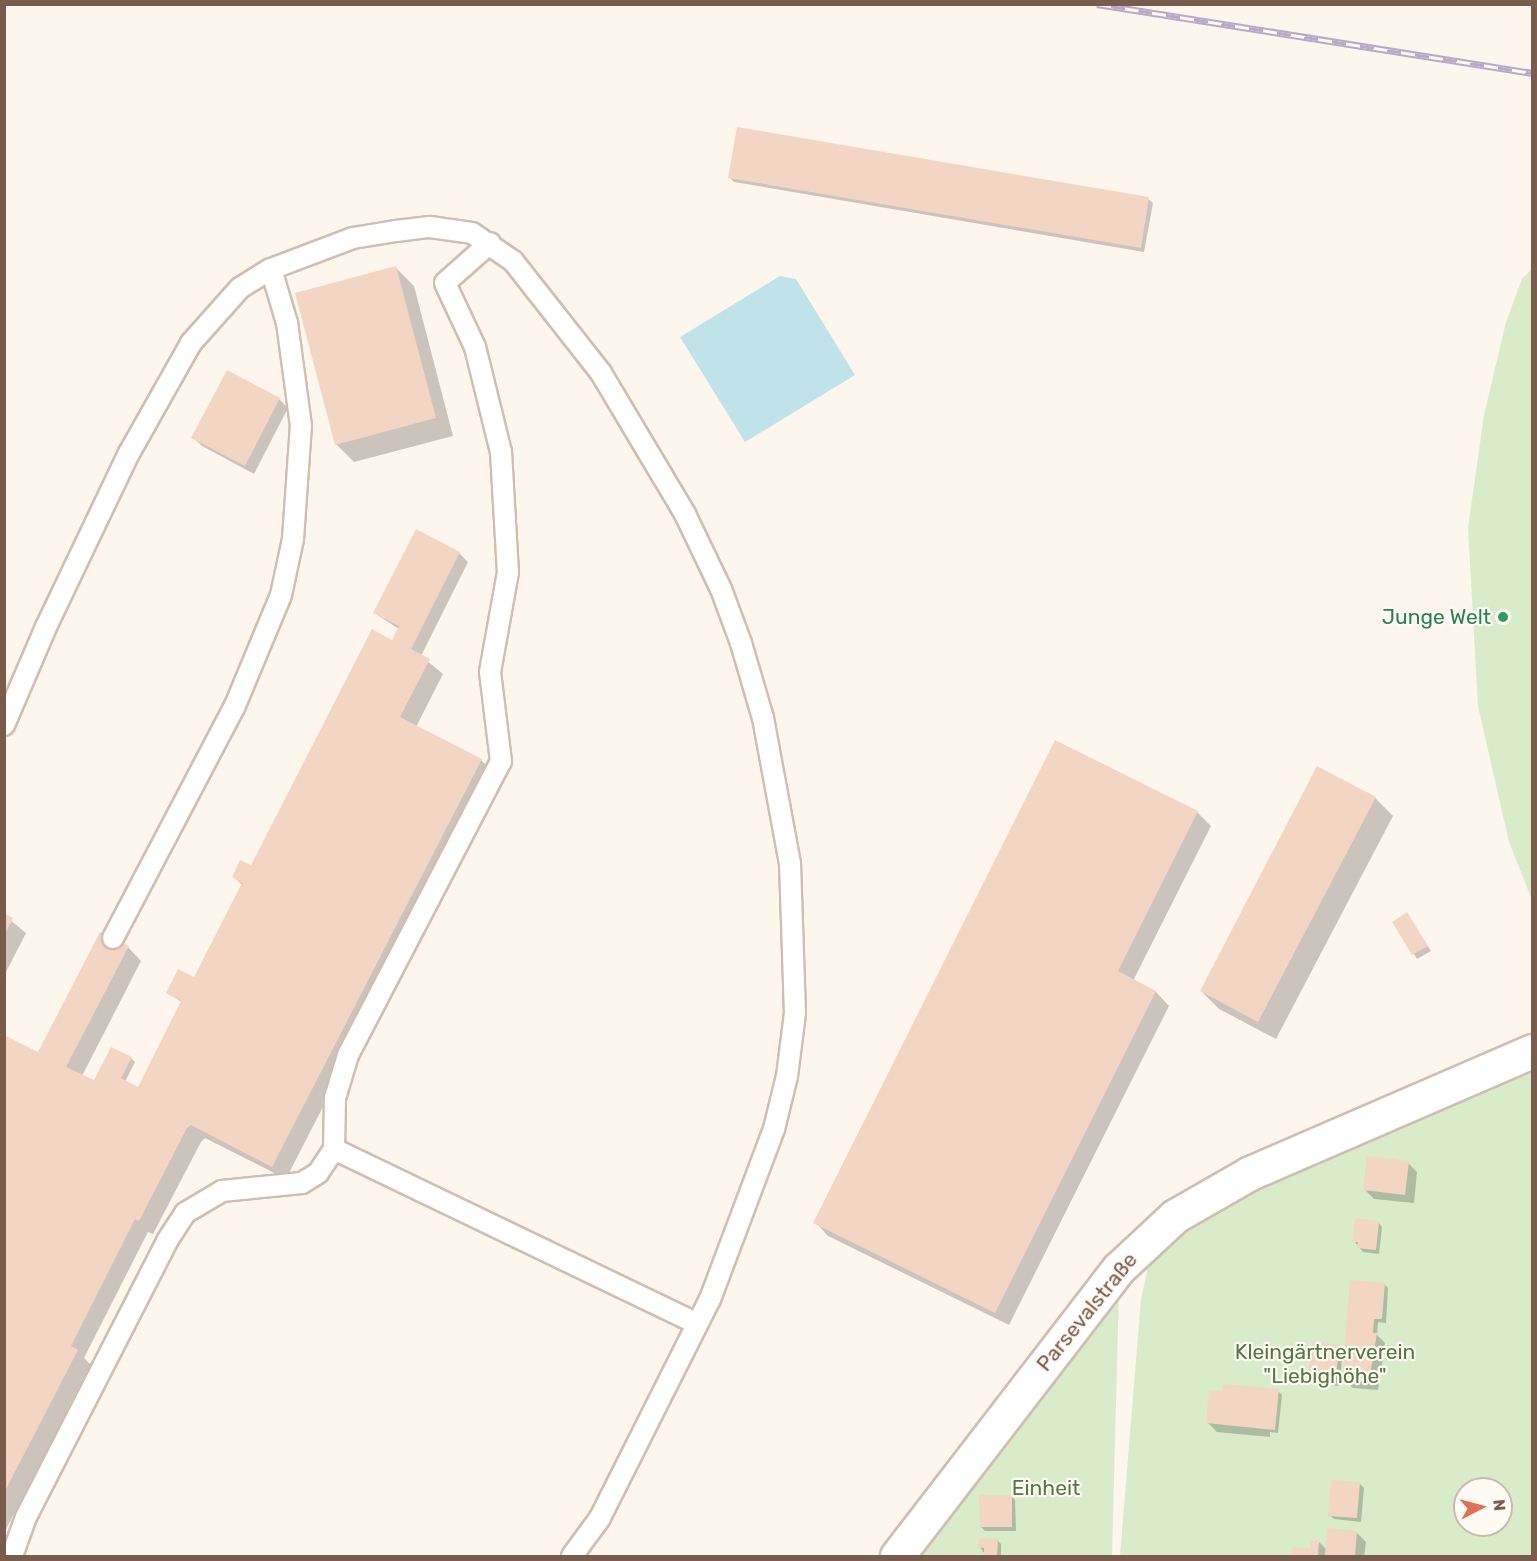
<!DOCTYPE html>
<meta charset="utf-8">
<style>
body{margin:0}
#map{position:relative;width:1537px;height:1561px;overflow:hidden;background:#fdf6ec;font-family:Rubik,sans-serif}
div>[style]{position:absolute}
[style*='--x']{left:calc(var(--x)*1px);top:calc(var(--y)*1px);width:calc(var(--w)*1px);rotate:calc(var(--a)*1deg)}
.green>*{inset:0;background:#d8ecc9}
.water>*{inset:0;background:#bfe3e8}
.shadow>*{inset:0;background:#0003}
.building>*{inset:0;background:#f3d5c3}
.roads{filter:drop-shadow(2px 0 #d1beb0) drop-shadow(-2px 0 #d1beb0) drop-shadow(0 2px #d1beb0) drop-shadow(0 -2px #d1beb0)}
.lane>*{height:20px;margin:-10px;padding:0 10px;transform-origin:10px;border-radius:10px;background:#fff}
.street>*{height:33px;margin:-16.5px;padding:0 16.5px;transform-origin:16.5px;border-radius:16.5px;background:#fff}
.rail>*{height:7px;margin-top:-3.5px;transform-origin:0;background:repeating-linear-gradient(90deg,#fffaf3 0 14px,#b9a8c9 0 28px);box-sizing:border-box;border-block:2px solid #b9a8c9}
.dots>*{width:16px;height:16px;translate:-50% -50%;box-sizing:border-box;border:3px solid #fffaf3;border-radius:50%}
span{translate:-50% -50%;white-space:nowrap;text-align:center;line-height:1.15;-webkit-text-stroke:4.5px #fffaf3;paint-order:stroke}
.leisure-label{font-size:21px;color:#27864d}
.right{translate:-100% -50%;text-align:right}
.street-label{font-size:21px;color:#7a5c4d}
.park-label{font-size:21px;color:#537a41}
.frame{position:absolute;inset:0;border:6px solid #7a5c4d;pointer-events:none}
.north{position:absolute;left:1453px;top:1477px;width:60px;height:60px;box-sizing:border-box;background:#fffaf3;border:2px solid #cabbb1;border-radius:50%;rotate:84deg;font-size:16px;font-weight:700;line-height:24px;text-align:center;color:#7a5c4d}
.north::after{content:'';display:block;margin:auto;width:21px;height:27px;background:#e76f51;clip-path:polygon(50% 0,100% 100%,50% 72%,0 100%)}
</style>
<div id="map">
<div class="green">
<i style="clip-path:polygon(1532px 269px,1532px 900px,1509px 842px,1478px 706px,1468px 528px,1484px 415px,1506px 322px,1522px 279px)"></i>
<i style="clip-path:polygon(evenodd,1532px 1066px,1532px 1556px,1120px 1556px,1141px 1299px,1150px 1259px,1216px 1206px,1532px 1066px,1465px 1489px,1501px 1489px,1501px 1525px,1465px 1525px,1465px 1489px)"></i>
<i style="clip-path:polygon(1119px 1289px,1112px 1556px,903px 1556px)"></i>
</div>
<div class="water">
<i style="clip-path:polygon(780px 276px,796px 279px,855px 375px,745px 442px,680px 337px)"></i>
</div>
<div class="shadow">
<i style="clip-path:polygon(730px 178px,1148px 199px,1153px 203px,1144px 252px,734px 182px)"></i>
<i style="clip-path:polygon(396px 268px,414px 286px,453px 436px,354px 462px,336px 444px)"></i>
<i style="clip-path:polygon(279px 399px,288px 408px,254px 474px,202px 446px,193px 438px)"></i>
<i style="clip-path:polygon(459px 553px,468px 562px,421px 656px,443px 674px,416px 727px,481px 760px,494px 773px,286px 1179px,205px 1138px,201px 1142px,153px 1234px,148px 1232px,84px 1358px,91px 1365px,4px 1533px,4px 1036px,39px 1054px,128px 947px,141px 961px,82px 1076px,100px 1085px,131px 1058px,135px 1062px,125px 1082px,139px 1090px,183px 1003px,167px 993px,194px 981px,243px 886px,234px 877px,252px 867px,399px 629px,374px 613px)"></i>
<i style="clip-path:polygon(1375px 798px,1393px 816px,1276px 1039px,1219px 1009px,1201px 991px)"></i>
<i style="clip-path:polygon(1197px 812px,1211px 826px,1133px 981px,1156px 992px,1169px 1006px,1009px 1325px,828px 1236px,815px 1222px)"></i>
<i style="clip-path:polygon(1407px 914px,1431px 951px,1417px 959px,1394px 922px)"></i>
<i style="clip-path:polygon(4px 915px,26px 933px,4px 976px)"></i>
<i style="clip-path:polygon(1408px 1163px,1417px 1172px,1414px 1203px,1374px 1199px,1365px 1190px)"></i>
<i style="clip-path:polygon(1378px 1222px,1382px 1227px,1379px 1254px,1363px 1252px,1354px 1241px)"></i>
<i style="clip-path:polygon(1384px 1284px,1388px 1288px,1386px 1323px,1378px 1322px,1377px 1335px,1385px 1343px,1378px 1390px,1353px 1388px,1344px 1379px)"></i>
<i style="clip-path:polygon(1339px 1346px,1343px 1351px,1339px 1386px,1313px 1383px,1309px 1379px)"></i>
<i style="clip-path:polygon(1278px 1391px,1282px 1395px,1278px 1433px,1270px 1432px,1270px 1437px,1217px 1432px,1208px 1423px)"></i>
<i style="clip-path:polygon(1360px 1484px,1364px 1488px,1361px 1522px,1334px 1519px,1329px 1515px)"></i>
<i style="clip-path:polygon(1011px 1496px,1015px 1500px,1016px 1531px,985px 1531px,981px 1527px)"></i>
<i style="clip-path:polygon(1357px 1533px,1366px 1542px,1364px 1556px,1293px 1556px,1294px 1549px,1311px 1551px,1319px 1542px,1327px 1550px)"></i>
<i style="clip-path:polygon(997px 1540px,1001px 1544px,1001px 1556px,986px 1556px,980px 1547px)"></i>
</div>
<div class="building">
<i style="clip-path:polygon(737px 127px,1149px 197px,1141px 248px,728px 178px)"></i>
<i style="clip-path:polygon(396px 266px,436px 418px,335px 445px,295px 293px)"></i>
<i style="clip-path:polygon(227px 370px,280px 398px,245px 466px,191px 438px)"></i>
<i style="clip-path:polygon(416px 529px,460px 552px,411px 649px,430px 659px,400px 717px,482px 759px,272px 1167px,191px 1125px,187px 1128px,139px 1221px,135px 1219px,71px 1346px,78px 1350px,4px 1493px,4px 1035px,38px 1052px,100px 932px,129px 946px,66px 1067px,94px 1080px,111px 1047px,132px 1057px,121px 1078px,138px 1087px,181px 1001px,166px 993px,178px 969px,194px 977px,242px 883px,232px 877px,240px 860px,251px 865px,372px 629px,392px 640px,399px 626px,373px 613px)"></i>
<i style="clip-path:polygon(1055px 740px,1198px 811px,1118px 971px,1156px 991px,995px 1313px,813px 1223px)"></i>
<i style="clip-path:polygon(1317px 766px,1376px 797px,1258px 1022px,1200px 991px)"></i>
<i style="clip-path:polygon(1407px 912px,1428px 946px,1412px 955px,1392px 922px)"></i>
<i style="clip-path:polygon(4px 913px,13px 918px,4px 936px)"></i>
<i style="clip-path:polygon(1367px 1156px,1409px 1161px,1405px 1195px,1363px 1190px)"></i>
<i style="clip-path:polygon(1355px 1218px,1379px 1221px,1376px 1250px,1357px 1248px,1358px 1242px,1352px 1242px)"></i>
<i style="clip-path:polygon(1350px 1280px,1385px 1283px,1382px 1319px,1374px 1319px,1373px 1333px,1377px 1333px,1369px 1382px,1342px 1380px)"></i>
<i style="clip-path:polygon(1312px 1342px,1340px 1345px,1335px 1382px,1308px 1379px)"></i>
<i style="clip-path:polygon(1223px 1384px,1279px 1389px,1275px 1430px,1206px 1423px,1209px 1390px,1222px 1391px)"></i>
<i style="clip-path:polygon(1331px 1480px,1360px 1482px,1357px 1518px,1328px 1516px)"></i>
<i style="clip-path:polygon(979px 1495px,1012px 1495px,1012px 1527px,980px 1527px)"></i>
<i style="clip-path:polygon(1327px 1528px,1357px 1531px,1355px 1556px,1325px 1556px)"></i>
<i style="clip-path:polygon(979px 1538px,998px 1539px,997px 1556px,984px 1556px,984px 1548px,978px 1547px)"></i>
<i style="clip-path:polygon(1311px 1540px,1319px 1541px,1318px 1556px,1291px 1556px,1292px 1547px,1310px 1549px)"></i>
</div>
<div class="roads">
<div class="lane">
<i style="--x:490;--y:243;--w:60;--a:138.4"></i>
<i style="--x:445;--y:283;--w:71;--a:64.9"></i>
<i style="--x:475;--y:347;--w:108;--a:76.1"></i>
<i style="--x:501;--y:452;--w:120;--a:86.7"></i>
<i style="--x:508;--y:572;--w:102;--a:100.2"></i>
<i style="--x:490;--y:672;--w:90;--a:83"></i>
<i style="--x:501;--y:761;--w:331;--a:117.5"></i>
<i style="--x:348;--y:1055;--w:45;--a:106.8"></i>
<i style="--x:335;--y:1098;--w:51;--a:91.1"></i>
<i style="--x:334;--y:1149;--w:403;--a:25.7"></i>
<i style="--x:4;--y:725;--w:107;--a:-66.8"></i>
<i style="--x:46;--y:627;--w:191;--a:-64.5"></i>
<i style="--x:128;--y:455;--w:129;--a:-60.6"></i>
<i style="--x:191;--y:343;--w:74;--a:-48.3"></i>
<i style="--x:240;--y:288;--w:36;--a:-32"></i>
<i style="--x:271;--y:269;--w:88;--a:-20.7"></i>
<i style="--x:353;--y:238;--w:44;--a:-9.2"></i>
<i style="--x:396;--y:231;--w:34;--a:-7"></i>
<i style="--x:430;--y:227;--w:42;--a:8.1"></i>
<i style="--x:472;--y:233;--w:50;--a:34.3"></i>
<i style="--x:513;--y:261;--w:142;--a:51.8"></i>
<i style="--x:601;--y:373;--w:164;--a:59.2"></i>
<i style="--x:685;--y:514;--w:83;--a:64.4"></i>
<i style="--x:721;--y:589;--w:58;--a:69.7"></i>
<i style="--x:741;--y:643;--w:78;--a:73.7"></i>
<i style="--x:763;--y:718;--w:147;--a:79.5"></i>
<i style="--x:790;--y:863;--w:150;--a:88.1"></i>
<i style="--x:795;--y:1013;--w:64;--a:97.2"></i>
<i style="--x:787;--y:1076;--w:55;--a:103.8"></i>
<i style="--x:774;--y:1129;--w:182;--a:110.6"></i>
<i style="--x:710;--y:1299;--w:245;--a:116.7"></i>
<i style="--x:600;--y:1518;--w:47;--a:126.4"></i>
<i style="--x:113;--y:938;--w:260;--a:-62.3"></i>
<i style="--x:234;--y:708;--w:122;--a:-67.4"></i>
<i style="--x:281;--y:595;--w:57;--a:-77.9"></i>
<i style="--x:293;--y:539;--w:113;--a:-86"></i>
<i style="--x:301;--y:426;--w:104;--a:-97.7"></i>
<i style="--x:287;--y:323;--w:56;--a:-106.5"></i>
<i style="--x:12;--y:1556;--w:41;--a:-70.3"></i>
<i style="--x:26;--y:1517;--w:310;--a:-62.9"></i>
<i style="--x:167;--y:1241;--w:33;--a:-57"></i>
<i style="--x:185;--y:1213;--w:43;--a:-30.7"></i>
<i style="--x:222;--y:1191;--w:80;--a:-5.7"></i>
<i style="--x:302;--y:1183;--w:19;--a:-32"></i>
<i style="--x:318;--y:1173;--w:29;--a:-56"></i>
</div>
<div class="street">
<i style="--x:897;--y:1556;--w:362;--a:-52.4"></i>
<i style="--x:1118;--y:1269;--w:78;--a:-42.9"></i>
<i style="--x:1175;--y:1216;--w:86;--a:-29.8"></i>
<i style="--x:1250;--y:1173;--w:307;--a:-23.4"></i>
</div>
</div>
<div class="rail">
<i style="--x:1097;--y:4;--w:440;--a:9"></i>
</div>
<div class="dots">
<i style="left:1503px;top:617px;background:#2e9e5b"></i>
</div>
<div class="leisure-label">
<span class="right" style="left:1491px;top:617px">Junge Welt</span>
</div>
<div class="street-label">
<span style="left:1087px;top:1312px;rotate:-51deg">Parsevalstraße</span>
</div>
<div class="park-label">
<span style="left:1325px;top:1364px">Kleingärtnerverein<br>"Liebighöhe"</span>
<span style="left:1046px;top:1488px">Einheit</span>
</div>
<div class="frame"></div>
<div class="north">N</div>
</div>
